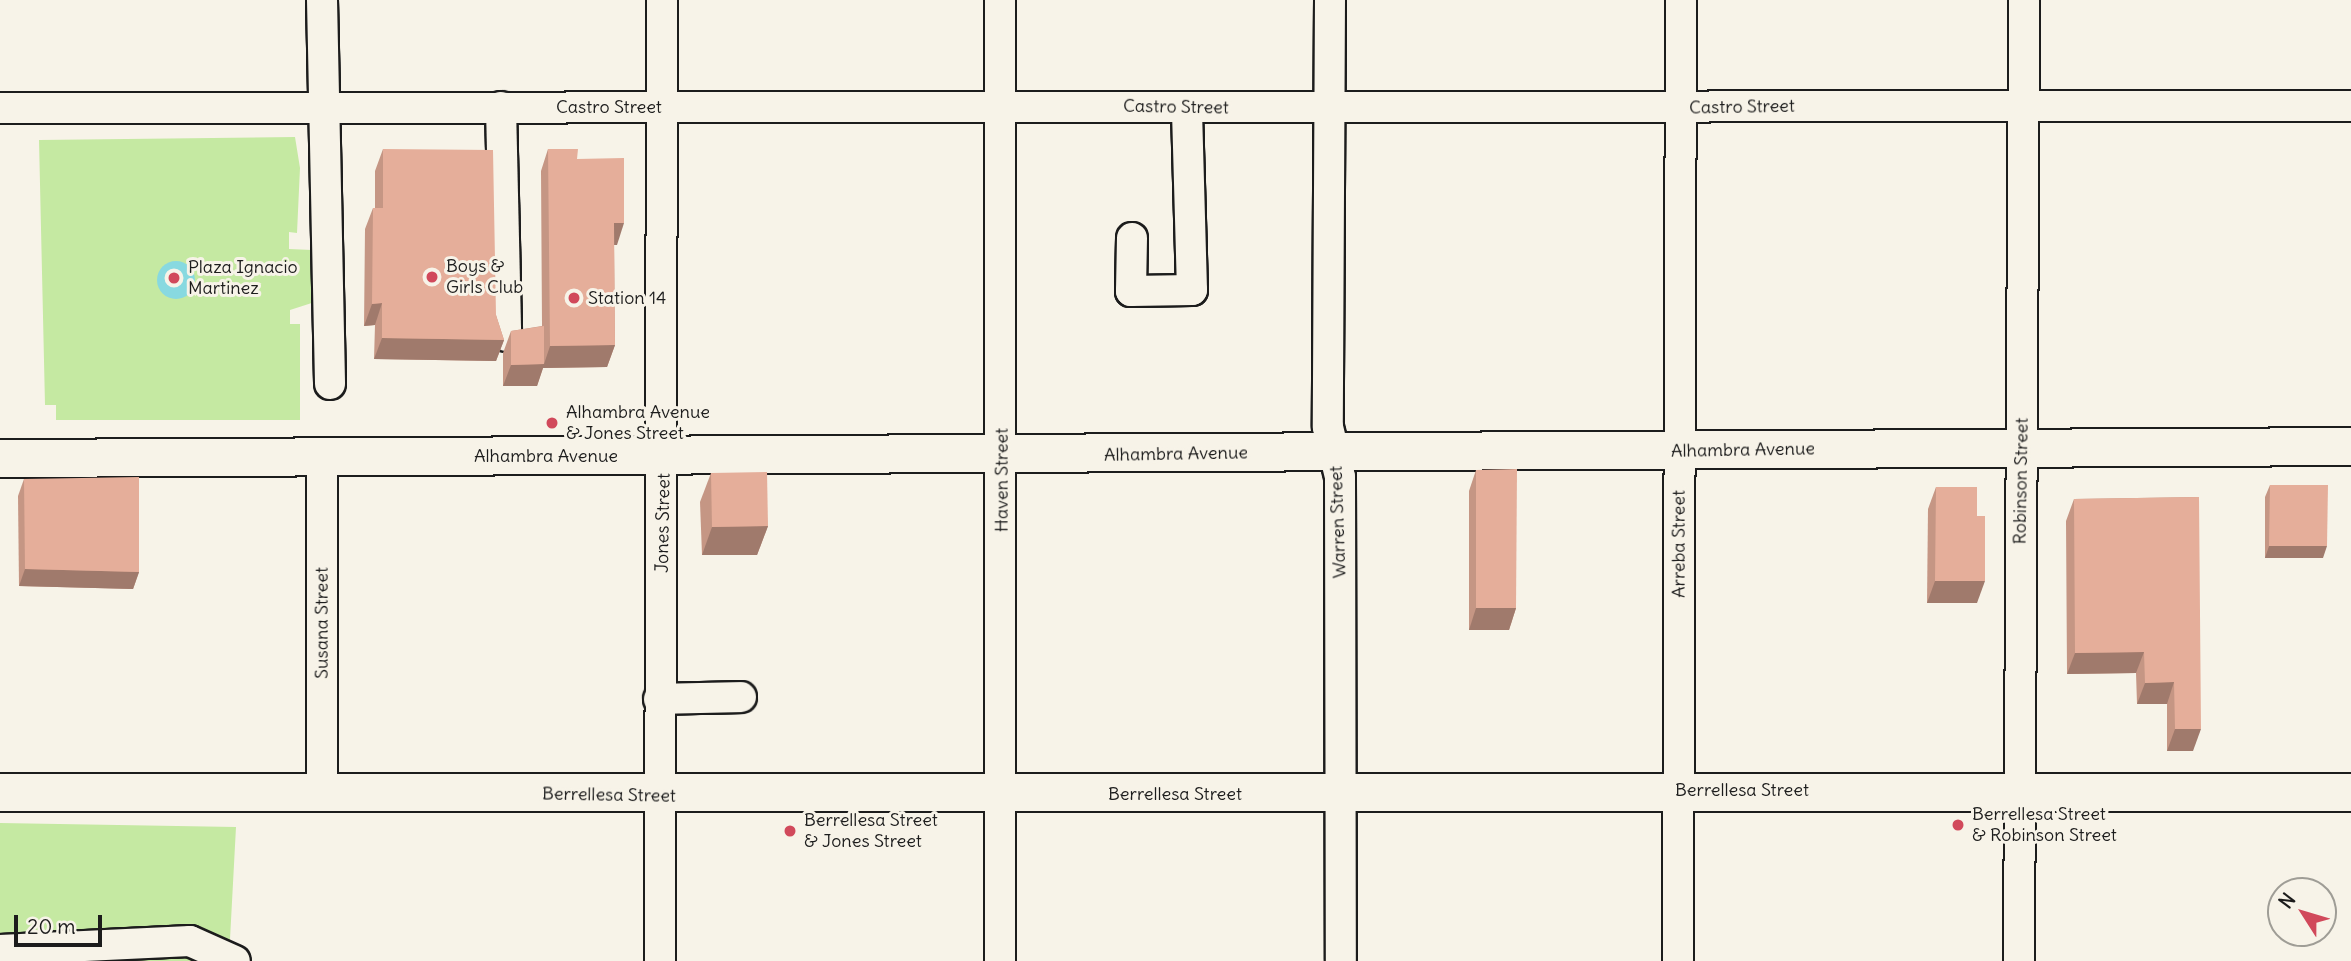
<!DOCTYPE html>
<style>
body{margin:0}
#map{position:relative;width:2351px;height:961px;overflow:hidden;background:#f7f3e8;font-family:Delius,sans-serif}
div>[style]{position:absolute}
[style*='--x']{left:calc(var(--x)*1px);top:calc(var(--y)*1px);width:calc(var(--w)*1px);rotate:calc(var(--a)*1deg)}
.green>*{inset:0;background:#c5e9a2}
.water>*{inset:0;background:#88d9e0}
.round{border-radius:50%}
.roads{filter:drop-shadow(2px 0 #1c1c1c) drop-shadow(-2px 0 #1c1c1c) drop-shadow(0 2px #1c1c1c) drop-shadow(0 -2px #1c1c1c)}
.minor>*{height:30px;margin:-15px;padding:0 15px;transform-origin:15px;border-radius:15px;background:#f7f3e8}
.major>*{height:37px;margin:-18.5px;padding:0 18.5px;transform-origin:18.5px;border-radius:18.5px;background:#f7f3e8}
.wall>*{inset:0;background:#c59684}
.shaded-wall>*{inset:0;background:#a07a6c}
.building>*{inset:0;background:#e5ae9a}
.dots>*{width:19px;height:19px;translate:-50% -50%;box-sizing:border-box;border:4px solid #f7f3e8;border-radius:50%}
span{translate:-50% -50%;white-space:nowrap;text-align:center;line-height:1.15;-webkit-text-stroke:6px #f7f3e8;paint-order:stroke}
.street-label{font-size:18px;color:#1c1c1c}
.poi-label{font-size:18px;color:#1c1c1c}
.left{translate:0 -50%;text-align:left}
.north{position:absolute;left:2267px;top:877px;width:70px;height:70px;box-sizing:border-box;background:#f7f3e8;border:2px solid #9f9d96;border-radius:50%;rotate:307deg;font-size:19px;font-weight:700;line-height:28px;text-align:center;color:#1c1c1c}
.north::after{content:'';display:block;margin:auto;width:24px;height:32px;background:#d1495b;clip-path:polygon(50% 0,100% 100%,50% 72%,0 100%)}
.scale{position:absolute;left:14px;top:915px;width:88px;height:32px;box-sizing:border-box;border:4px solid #1c1c1c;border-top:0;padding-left:9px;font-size:21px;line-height:24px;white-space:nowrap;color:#1c1c1c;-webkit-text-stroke:5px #f7f3e8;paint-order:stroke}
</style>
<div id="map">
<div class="green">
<i style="clip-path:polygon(295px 137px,300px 168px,297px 233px,289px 232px,289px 249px,312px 250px,321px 300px,290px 310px,290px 324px,300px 324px,300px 420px,56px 420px,56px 405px,45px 405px,39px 140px)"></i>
<i style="clip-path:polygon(0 823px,236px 827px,229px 958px,235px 961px,0 961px)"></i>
</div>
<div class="water">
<i class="round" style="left:157px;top:261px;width:38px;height:38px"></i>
</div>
<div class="roads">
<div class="minor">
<i style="--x:322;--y:0;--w:384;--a:88.8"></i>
<i style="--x:1330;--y:0;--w:427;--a:90.3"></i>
<i style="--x:1328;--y:427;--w:51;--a:76.5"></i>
<i style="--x:1340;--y:477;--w:484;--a:89.9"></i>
<i style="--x:501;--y:107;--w:229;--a:88.7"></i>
<i style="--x:0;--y:108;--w:2351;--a:-0.05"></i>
<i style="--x:1132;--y:238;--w:53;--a:91.1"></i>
<i style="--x:1131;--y:291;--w:61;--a:-0.9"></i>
<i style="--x:1192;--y:290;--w:183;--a:-91.6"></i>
<i style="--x:322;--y:457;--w:333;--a:90"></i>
<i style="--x:659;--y:699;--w:82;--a:-1.4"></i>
<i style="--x:0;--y:950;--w:190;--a:-2.7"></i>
<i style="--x:190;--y:941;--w:49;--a:24"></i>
<i style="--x:660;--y:961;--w:961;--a:-89.88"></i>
<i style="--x:1000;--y:961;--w:961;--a:-90"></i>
<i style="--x:1678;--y:961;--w:961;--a:-89.82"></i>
<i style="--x:2019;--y:961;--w:961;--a:-89.7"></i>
</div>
<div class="major">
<i style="--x:0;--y:458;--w:2351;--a:-0.29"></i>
<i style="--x:0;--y:792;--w:2351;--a:0"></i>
</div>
</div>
<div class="wall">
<i style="clip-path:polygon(383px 149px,496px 315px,504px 340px,496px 361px,374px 359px,375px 325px,364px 326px,365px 229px,373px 208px,375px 208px,375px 171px)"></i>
<i style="clip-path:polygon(548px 149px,577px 159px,617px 245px,614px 245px,615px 345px,607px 367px,543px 368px,537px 386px,503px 386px,503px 353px,511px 331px,542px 326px,541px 171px)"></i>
<i style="clip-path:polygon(1476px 470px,1516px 608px,1509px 630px,1469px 630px,1469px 491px)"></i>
<i style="clip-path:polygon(711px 473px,768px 526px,757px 555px,702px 555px,700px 502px)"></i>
<i style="clip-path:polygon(24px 479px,139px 572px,133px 589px,19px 586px,18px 496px)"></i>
<i style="clip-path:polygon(2270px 485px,2323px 558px,2265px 558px,2265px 497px)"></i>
<i style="clip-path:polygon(1936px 487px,1977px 603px,1927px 603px,1928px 509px)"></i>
<i style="clip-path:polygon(2199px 497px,2193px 751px,2167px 751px,2167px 704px,2137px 704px,2136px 673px,2067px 674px,2066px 521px,2074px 499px)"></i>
</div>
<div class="shaded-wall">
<i style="clip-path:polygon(614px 223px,624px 223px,617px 245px,606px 245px)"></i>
<i style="clip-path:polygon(382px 303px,375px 325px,364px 326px,372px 304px)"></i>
<i style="clip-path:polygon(382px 338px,504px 340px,496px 361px,374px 359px)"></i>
<i style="clip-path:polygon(615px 345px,607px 367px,543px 368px,537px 386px,503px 386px,511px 365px,544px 364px,550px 346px)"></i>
<i style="clip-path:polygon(768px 526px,757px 555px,702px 555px,712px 527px)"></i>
<i style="clip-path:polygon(2269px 546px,2327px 546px,2323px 558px,2265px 558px)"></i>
<i style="clip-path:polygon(25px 569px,139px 572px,133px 589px,19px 586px)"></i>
<i style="clip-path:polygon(1935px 581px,1985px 581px,1977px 603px,1927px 603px)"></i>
<i style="clip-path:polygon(1476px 608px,1516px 608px,1509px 630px,1469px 630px)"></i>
<i style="clip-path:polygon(2144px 652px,2136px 673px,2067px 674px,2075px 653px)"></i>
<i style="clip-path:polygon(2174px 682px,2167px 704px,2137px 704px,2145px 683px)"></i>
<i style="clip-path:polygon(2175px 729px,2201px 729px,2193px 751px,2167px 751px)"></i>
</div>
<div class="building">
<i style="clip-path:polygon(383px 149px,493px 150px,496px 315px,504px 340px,382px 338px,382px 303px,372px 304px,373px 208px,383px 208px)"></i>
<i style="clip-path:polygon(548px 149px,578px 149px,577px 159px,624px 158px,624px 223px,614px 223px,615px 345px,550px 346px)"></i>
<i style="clip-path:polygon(544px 326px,544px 364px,511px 365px,511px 331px)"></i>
<i style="clip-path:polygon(1517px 469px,1516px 608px,1476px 608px,1476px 470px)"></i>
<i style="clip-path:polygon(767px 472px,768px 526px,712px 527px,711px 473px)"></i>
<i style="clip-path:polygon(139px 477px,139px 572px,25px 569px,24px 479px)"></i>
<i style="clip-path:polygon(2270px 485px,2328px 485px,2327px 546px,2269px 546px)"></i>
<i style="clip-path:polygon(1936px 487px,1977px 487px,1977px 516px,1985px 516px,1985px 581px,1935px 581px)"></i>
<i style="clip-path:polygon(2199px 497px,2201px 729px,2175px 729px,2174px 682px,2145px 683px,2144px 652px,2075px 653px,2074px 499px)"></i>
</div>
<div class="dots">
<i style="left:432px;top:277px;background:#d1495b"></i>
<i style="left:174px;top:278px;background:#d1495b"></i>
<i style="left:574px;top:298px;background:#d1495b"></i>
<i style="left:552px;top:423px;background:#d1495b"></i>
<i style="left:1958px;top:825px;background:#d1495b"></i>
<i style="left:790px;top:831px;background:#d1495b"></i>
</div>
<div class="street-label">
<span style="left:609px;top:107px">Castro Street</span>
<span style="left:1176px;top:107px;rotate:1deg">Castro Street</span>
<span style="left:1742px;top:107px;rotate:-1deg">Castro Street</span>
<span style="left:1743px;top:450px;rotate:-1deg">Alhambra Avenue</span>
<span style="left:1176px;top:454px;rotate:-1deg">Alhambra Avenue</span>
<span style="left:546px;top:456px">Alhambra Avenue</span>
<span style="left:1002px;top:480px;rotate:-90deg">Haven Street</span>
<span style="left:2021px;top:481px;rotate:-89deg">Robinson Street</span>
<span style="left:1338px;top:522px;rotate:-92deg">Warren Street</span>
<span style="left:663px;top:523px;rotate:-89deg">Jones Street</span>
<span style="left:1679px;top:544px;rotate:-90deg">Arreba Street</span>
<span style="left:322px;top:623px;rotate:-90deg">Susana Street</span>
<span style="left:1742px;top:790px">Berrellesa Street</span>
<span style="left:1175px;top:794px">Berrellesa Street</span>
<span style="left:609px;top:795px;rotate:1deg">Berrellesa Street</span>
</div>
<div class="poi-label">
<span class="left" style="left:446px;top:277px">Boys &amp;<br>Girls Club</span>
<span class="left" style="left:188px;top:278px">Plaza Ignacio<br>Martinez</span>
<span class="left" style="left:588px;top:298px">Station 14</span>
<span class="left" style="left:566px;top:423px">Alhambra Avenue<br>&amp; Jones Street</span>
<span class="left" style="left:1972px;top:825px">Berrellesa Street<br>&amp; Robinson Street</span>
<span class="left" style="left:804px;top:831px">Berrellesa Street<br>&amp; Jones Street</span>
</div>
<div class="north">N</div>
<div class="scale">20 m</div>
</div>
